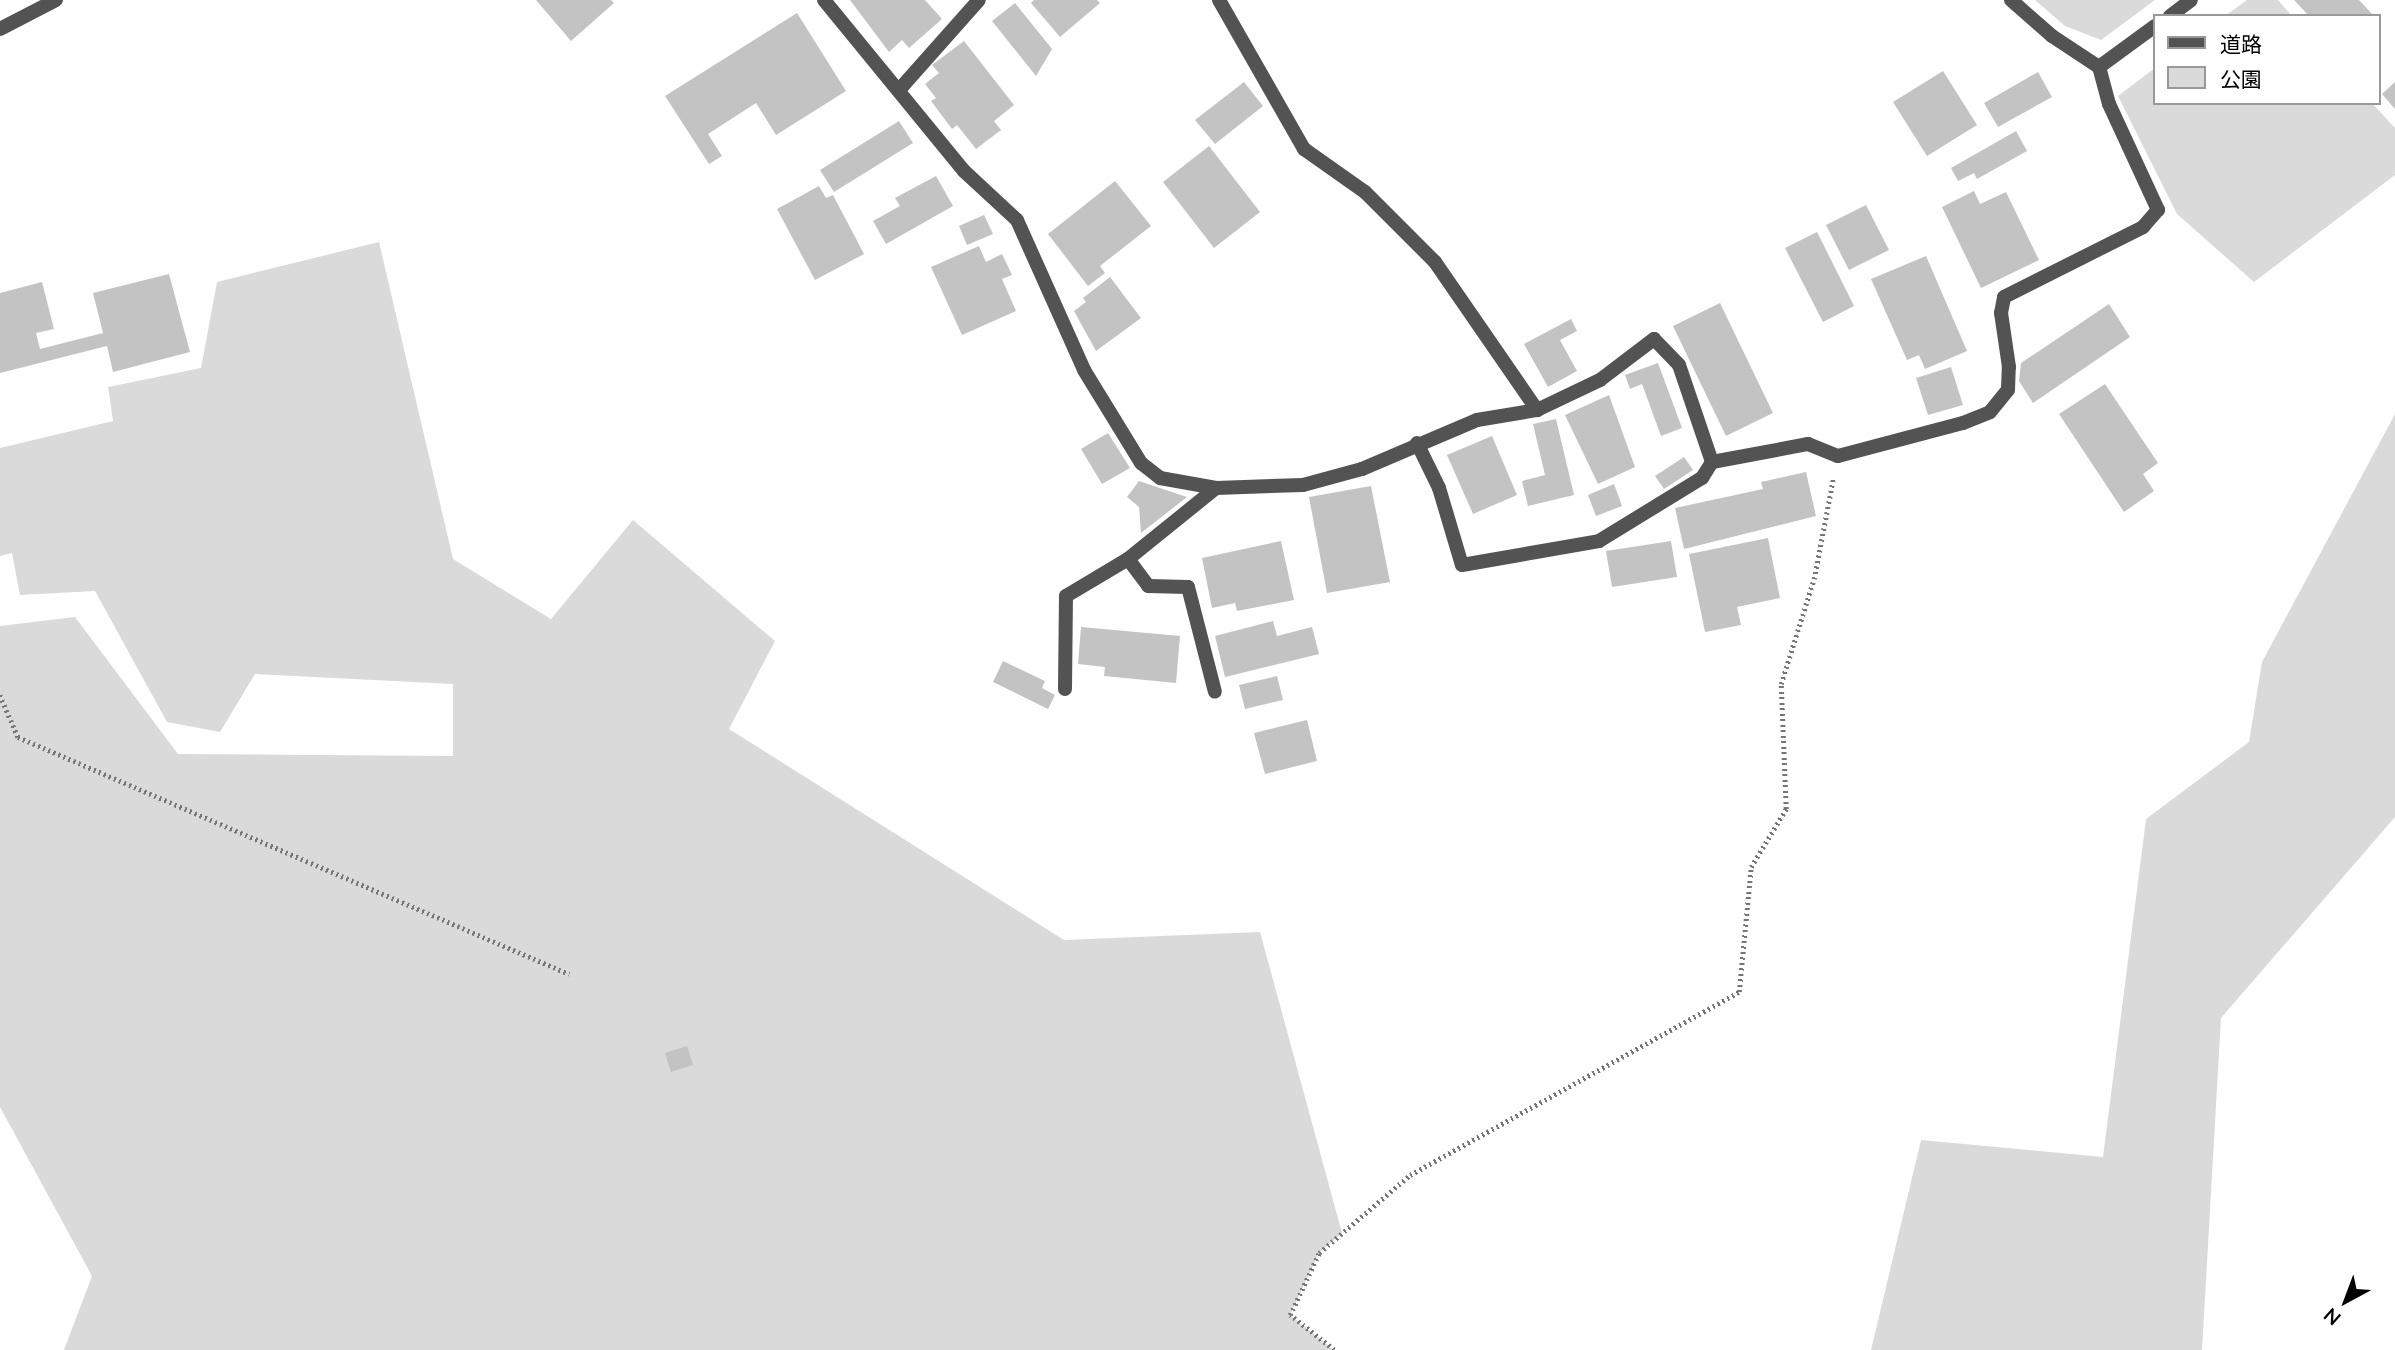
<!DOCTYPE html>
<meta charset="utf-8">
<style>
body{margin:0}
#map{position:relative;width:2395px;height:1350px;overflow:hidden;background:#fff;font-family:Lato,"Noto Sans JP",sans-serif}
div>[style]{position:absolute}
[style*='--x']{left:calc(var(--x)*1px);top:calc(var(--y)*1px);width:calc(var(--w)*1px);rotate:calc(var(--a)*1deg)}
.green>*{inset:0;background:#dadada}
.building>*{inset:0;background:#c3c3c3}
.path>*{height:4.5px;margin-top:-2.25px;transform-origin:0;background:repeating-linear-gradient(90deg,#757575 0 2px,transparent 0 5.5px)}
.service>*{height:14px;margin:-7px;padding:0 7px;transform-origin:7px;border-radius:7px;background:#535353}
.minor>*{height:14px;margin:-7px;padding:0 7px;transform-origin:7px;border-radius:7px;background:#535353}
span{translate:-50% -50%;white-space:nowrap;text-align:center;line-height:1.15;-webkit-text-stroke:5px #fff;paint-order:stroke}
.legend{position:absolute;left:2153px;top:14px;width:228px;height:91px;box-sizing:border-box;background:#fff;border:2px solid #999;margin:0;padding:9px 12px;list-style:none;font-size:21px;color:#000}
.legend li{display:flex;align-items:center;gap:14px;height:35px}
.legend b{width:35px;border:2px solid #999}
.north{position:absolute;left:2311px;top:1266px;width:70px;height:70px;-webkit-text-stroke:5px #fff;paint-order:stroke;rotate:221deg;font-size:19px;font-weight:700;line-height:28px;text-align:center;color:#000}
.north::after{content:'';display:block;margin:auto;width:24px;height:32px;background:#000;clip-path:polygon(50% 0,100% 100%,50% 72%,0 100%)}
</style>
<div id="map">
<div class="green">
<i style="clip-path:polygon(2035px 0,2155px 0,2101px 40px,2065px 26px)"></i>
<i style="clip-path:polygon(2247px 0,2278px 0,2292px 16px,2225px 16px)"></i>
<i style="clip-path:polygon(2155px 68px,2155px 103px,2372px 103px,2395px 128px,2395px 175px,2254px 282px,2177px 214px,2118px 96px)"></i>
<i style="clip-path:polygon(379px 242px,453px 559px,551px 619px,633px 520px,775px 641px,729px 729px,1064px 940px,1260px 932px,1342px 1233px,1319px 1253px,1290px 1315px,1334px 1350px,64px 1350px,92px 1276px,0 1107px,0 626px,75px 617px,178px 754px,453px 756px,453px 684px,255px 674px,220px 732px,167px 722px,95px 591px,20px 595px,12px 553px,0 556px,0 448px,113px 421px,108px 387px,201px 368px,217px 282px)"></i>
<i style="clip-path:polygon(2395px 414px,2395px 817px,2221px 1018px,2202px 1350px,1871px 1350px,1921px 1140px,2103px 1157px,2146px 819px,2249px 742px,2262px 662px)"></i>
</div>
<div class="building">
<i style="clip-path:polygon(536px 0,611px 0,614px 3px,571px 41px)"></i>
<i style="clip-path:polygon(850px 0,925px 0,942px 19px,909px 48px,902px 40px,889px 52px)"></i>
<i style="clip-path:polygon(1034px 0,1097px 0,1100px 3px,1060px 37px,1031px 3px)"></i>
<i style="clip-path:polygon(2294px 0,2359px 0,2374px 16px,2309px 16px)"></i>
<i style="clip-path:polygon(1015px 3px,1052px 49px,1036px 76px,992px 21px)"></i>
<i style="clip-path:polygon(797px 13px,846px 91px,776px 135px,756px 103px,708px 134px,722px 156px,709px 164px,665px 96px)"></i>
<i style="clip-path:polygon(964px 41px,1014px 105px,994px 121px,1001px 130px,976px 149px,957px 125px,952px 129px,931px 101px,936px 98px,925px 84px,939px 73px,932px 65px)"></i>
<i style="clip-path:polygon(1943px 71px,1977px 125px,1927px 156px,1893px 102px)"></i>
<i style="clip-path:polygon(2038px 72px,2052px 97px,1998px 127px,1984px 103px)"></i>
<i style="clip-path:polygon(1244px 82px,1263px 106px,1215px 144px,1195px 120px)"></i>
<i style="clip-path:polygon(2395px 82px,2395px 109px,2382px 94px)"></i>
<i style="clip-path:polygon(899px 121px,913px 143px,834px 192px,820px 170px)"></i>
<i style="clip-path:polygon(2016px 131px,2027px 151px,1977px 179px,1974px 173px,1958px 181px,1951px 168px)"></i>
<i style="clip-path:polygon(1209px 146px,1260px 212px,1214px 248px,1163px 182px)"></i>
<i style="clip-path:polygon(936px 176px,953px 206px,886px 244px,873px 221px,900px 206px,895px 198px)"></i>
<i style="clip-path:polygon(1115px 181px,1151px 226px,1100px 266px,1105px 273px,1088px 286px,1048px 234px)"></i>
<i style="clip-path:polygon(819px 186px,826px 198px,833px 195px,864px 254px,815px 280px,777px 209px)"></i>
<i style="clip-path:polygon(1974px 191px,1980px 204px,2006px 192px,2039px 260px,1981px 288px,1942px 207px)"></i>
<i style="clip-path:polygon(1866px 205px,1889px 250px,1849px 270px,1826px 225px)"></i>
<i style="clip-path:polygon(984px 215px,993px 234px,967px 245px,959px 226px)"></i>
<i style="clip-path:polygon(1817px 232px,1854px 306px,1823px 322px,1785px 248px)"></i>
<i style="clip-path:polygon(979px 246px,986px 262px,1002px 254px,1012px 275px,1002px 279px,1016px 311px,962px 335px,931px 267px)"></i>
<i style="clip-path:polygon(1926px 256px,1967px 351px,1925px 369px,1919px 355px,1907px 360px,1871px 279px)"></i>
<i style="clip-path:polygon(169px 274px,190px 352px,113px 372px,107px 346px,0 373px,0 293px,42px 282px,54px 329px,36px 333px,40px 349px,103px 333px,93px 293px)"></i>
<i style="clip-path:polygon(1110px 277px,1141px 318px,1096px 351px,1074px 311px,1086px 302px,1083px 298px)"></i>
<i style="clip-path:polygon(1720px 303px,1773px 413px,1726px 436px,1673px 326px)"></i>
<i style="clip-path:polygon(2109px 304px,2130px 337px,2033px 403px,2019px 381px,2021px 363px)"></i>
<i style="clip-path:polygon(1571px 319px,1577px 331px,1560px 340px,1577px 371px,1548px 387px,1524px 344px)"></i>
<i style="clip-path:polygon(1658px 363px,1682px 428px,1661px 436px,1642px 384px,1630px 389px,1625px 375px)"></i>
<i style="clip-path:polygon(1951px 367px,1963px 405px,1928px 415px,1916px 378px)"></i>
<i style="clip-path:polygon(2105px 384px,2158px 463px,2143px 474px,2154px 491px,2124px 512px,2059px 414px)"></i>
<i style="clip-path:polygon(1609px 395px,1635px 467px,1598px 484px,1565px 415px)"></i>
<i style="clip-path:polygon(1556px 419px,1574px 495px,1528px 506px,1522px 481px,1545px 475px,1533px 424px)"></i>
<i style="clip-path:polygon(1108px 433px,1130px 468px,1102px 484px,1081px 449px)"></i>
<i style="clip-path:polygon(1492px 436px,1517px 495px,1473px 514px,1447px 455px)"></i>
<i style="clip-path:polygon(1684px 457px,1693px 470px,1664px 489px,1655px 476px)"></i>
<i style="clip-path:polygon(1806px 472px,1816px 516px,1684px 549px,1675px 508px,1763px 489px,1761px 482px)"></i>
<i style="clip-path:polygon(1139px 481px,1187px 497px,1141px 533px,1139px 507px,1127px 497px)"></i>
<i style="clip-path:polygon(1614px 484px,1622px 506px,1596px 516px,1588px 495px)"></i>
<i style="clip-path:polygon(1371px 486px,1390px 582px,1327px 593px,1309px 497px)"></i>
<i style="clip-path:polygon(1768px 538px,1780px 598px,1737px 607px,1741px 625px,1705px 632px,1689px 554px)"></i>
<i style="clip-path:polygon(1281px 541px,1294px 600px,1237px 611px,1235px 603px,1212px 608px,1202px 558px)"></i>
<i style="clip-path:polygon(1671px 541px,1677px 577px,1612px 587px,1606px 551px)"></i>
<i style="clip-path:polygon(1273px 621px,1277px 636px,1312px 627px,1319px 654px,1225px 677px,1215px 636px)"></i>
<i style="clip-path:polygon(1081px 627px,1180px 636px,1176px 683px,1104px 676px,1105px 667px,1078px 664px)"></i>
<i style="clip-path:polygon(1003px 661px,1045px 681px,1042px 688px,1055px 695px,1048px 709px,993px 682px)"></i>
<i style="clip-path:polygon(1277px 676px,1283px 700px,1245px 709px,1239px 685px)"></i>
<i style="clip-path:polygon(1307px 720px,1317px 761px,1265px 774px,1254px 733px)"></i>
<i style="clip-path:polygon(687px 1046px,693px 1065px,671px 1072px,665px 1053px)"></i>
</div>
<div class="path">
<i style="--x:0;--y:695;--w:46;--a:66.8"></i>
<i style="--x:18;--y:737;--w:600;--a:23.27"></i>
<i style="--x:1334;--y:1350;--w:56;--a:-141.5"></i>
<i style="--x:1290;--y:1315;--w:68;--a:-64.9"></i>
<i style="--x:1319;--y:1253;--w:120;--a:-40.6"></i>
<i style="--x:1410;--y:1175;--w:376;--a:-29.1"></i>
<i style="--x:1739;--y:992;--w:126;--a:-84.5"></i>
<i style="--x:1751;--y:867;--w:68;--a:-58.9"></i>
<i style="--x:1786;--y:809;--w:125;--a:-92.3"></i>
<i style="--x:1781;--y:684;--w:110;--a:-72.6"></i>
<i style="--x:1814;--y:579;--w:102;--a:-79.2"></i>
</div>
<div class="service">
<i style="--x:1219;--y:0;--w:172;--a:60.3"></i>
<i style="--x:1304;--y:149;--w:75;--a:35.2"></i>
<i style="--x:1365;--y:192;--w:99;--a:45"></i>
<i style="--x:1435;--y:262;--w:180;--a:55.4"></i>
<i style="--x:1537;--y:410;--w:70;--a:-25.5"></i>
<i style="--x:1600;--y:380;--w:68;--a:-37.2"></i>
<i style="--x:1654;--y:339;--w:36;--a:46"></i>
<i style="--x:1679;--y:365;--w:102;--a:71.2"></i>
<i style="--x:1712;--y:462;--w:98;--a:-10.6"></i>
<i style="--x:1808;--y:444;--w:32;--a:22"></i>
<i style="--x:1838;--y:456;--w:129;--a:-14.8"></i>
<i style="--x:1963;--y:423;--w:29;--a:-22"></i>
<i style="--x:1990;--y:412;--w:28;--a:-51"></i>
<i style="--x:2008;--y:390;--w:23;--a:-88"></i>
<i style="--x:2009;--y:367;--w:55;--a:-98.4"></i>
<i style="--x:2001;--y:313;--w:16;--a:-79"></i>
<i style="--x:2004;--y:297;--w:156;--a:-26.7"></i>
<i style="--x:2143;--y:227;--w:23;--a:-49"></i>
<i style="--x:2158;--y:210;--w:117;--a:-114.8"></i>
<i style="--x:2109;--y:104;--w:38;--a:-105"></i>
<i style="--x:899;--y:90;--w:120;--a:-48.4"></i>
<i style="--x:1417;--y:443;--w:50;--a:63.9"></i>
<i style="--x:1439;--y:488;--w:80;--a:73.4"></i>
<i style="--x:1462;--y:565;--w:139;--a:-9.9"></i>
<i style="--x:1599;--y:541;--w:121;--a:-31.5"></i>
<i style="--x:1702;--y:478;--w:19;--a:-58"></i>
<i style="--x:1128;--y:559;--w:34;--a:53"></i>
<i style="--x:1148;--y:586;--w:40;--a:1.4"></i>
<i style="--x:1188;--y:587;--w:108;--a:75.6"></i>
<i style="--x:1065;--y:689;--w:93;--a:-89.4"></i>
<i style="--x:1066;--y:596;--w:72;--a:-30.8"></i>
<i style="--x:1128;--y:559;--w:113;--a:-38.9"></i>
</div>
<div class="minor">
<i style="--x:824;--y:0;--w:221;--a:50.7"></i>
<i style="--x:964;--y:171;--w:72;--a:42.8"></i>
<i style="--x:1017;--y:220;--w:164;--a:65.9"></i>
<i style="--x:1084;--y:370;--w:109;--a:58.5"></i>
<i style="--x:1141;--y:463;--w:24;--a:38"></i>
<i style="--x:1160;--y:478;--w:57;--a:10.1"></i>
<i style="--x:1216;--y:488;--w:87;--a:-2"></i>
<i style="--x:1303;--y:485;--w:61;--a:-15.2"></i>
<i style="--x:1362;--y:469;--w:125;--a:-23.1"></i>
<i style="--x:1477;--y:420;--w:61;--a:-9.5"></i>
<i style="--x:2011;--y:0;--w:55;--a:41.3"></i>
<i style="--x:2052;--y:36;--w:56;--a:33.4"></i>
<i style="--x:2099;--y:67;--w:69;--a:-36.2"></i>
<i style="--x:2170;--y:16;--w:26;--a:-37"></i>
<i style="--x:0;--y:29;--w:63;--a:-27.4"></i>
</div>
<ul class="legend">
<li><b style="height:9px;background:#535353"></b>道路</li>
<li><b style="height:19px;background:#dadada"></b>公園</li>
</ul>
<div class="north">N</div>
</div>
